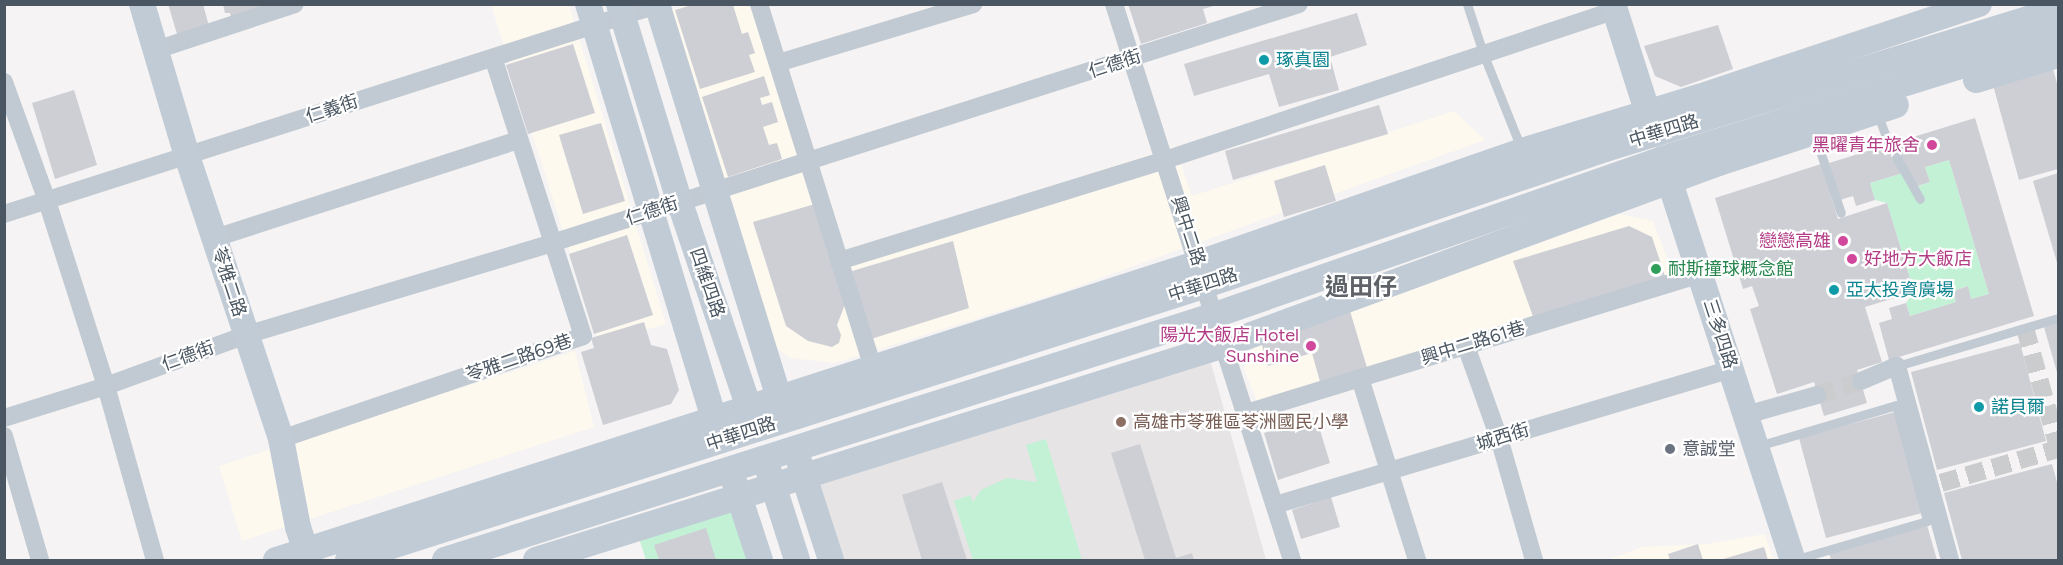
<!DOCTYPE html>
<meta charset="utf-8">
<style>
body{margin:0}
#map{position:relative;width:2063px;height:565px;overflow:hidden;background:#f5f3f3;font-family:Figtree,"Noto Sans TC",sans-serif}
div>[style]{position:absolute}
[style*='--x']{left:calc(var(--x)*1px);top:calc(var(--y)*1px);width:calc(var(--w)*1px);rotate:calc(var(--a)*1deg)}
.commercial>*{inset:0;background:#fdf9ef}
.education>*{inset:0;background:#e6e4e5}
.green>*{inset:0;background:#c3f1d5}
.building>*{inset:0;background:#cdcfd5}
.street-tunnel>*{height:18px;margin-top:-9px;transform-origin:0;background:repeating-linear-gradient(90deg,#caccce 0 18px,transparent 0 27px)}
.lane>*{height:9px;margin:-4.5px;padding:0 4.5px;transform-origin:4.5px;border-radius:4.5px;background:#c1cad2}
.street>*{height:18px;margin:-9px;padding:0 9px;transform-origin:9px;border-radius:9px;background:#c1cad2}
.secondary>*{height:26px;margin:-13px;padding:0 13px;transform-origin:13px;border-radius:13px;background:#c1cbd6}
.dots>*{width:16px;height:16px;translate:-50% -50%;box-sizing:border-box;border:3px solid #fff;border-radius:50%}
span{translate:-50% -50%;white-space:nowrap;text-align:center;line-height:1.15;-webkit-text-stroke:4.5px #fff;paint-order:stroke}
.culture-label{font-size:18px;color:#0d838f}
.left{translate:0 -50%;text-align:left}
.street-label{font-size:18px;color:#4a5661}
.hotel-label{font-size:18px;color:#b23c85}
.right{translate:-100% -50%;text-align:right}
.leisure-label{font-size:18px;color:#27864d}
.education-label{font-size:18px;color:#785e54}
.worship-label{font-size:18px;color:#5b616d}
.district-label{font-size:24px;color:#5f6368;font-weight:700}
.frame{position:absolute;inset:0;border:6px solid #4a5661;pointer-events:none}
</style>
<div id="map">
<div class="commercial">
<i style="clip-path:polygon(491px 5px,569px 5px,666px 324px,599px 343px)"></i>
<i style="clip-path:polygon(686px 5px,757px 5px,835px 256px,1175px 146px,1192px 196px,1454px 111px,1485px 140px,1061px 292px,835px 363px,790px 358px,767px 341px,671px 10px)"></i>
<i style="clip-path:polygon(1619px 214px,1653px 221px,1674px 276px,1257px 402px,1244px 369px,1255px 344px)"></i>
<i style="clip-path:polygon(575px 351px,594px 427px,242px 541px,219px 466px)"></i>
<i style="clip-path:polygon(1765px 534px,1773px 560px,1607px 560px,1642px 547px,1707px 544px)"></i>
</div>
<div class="education">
<i style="clip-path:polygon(1211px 363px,1266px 560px,842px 560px,817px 481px)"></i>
</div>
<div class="green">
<i style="clip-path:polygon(1949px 160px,1989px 294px,1971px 299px,1967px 286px,1953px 291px,1956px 302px,1910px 316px,1906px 303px,1914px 292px,1887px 203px,1875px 200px,1870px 183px,1906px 172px,1912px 188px,1930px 182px,1925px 167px)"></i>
<i style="clip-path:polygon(1046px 439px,1082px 560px,973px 560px,954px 501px,970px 495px,973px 502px,981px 490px,1007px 478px,1037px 482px,1026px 445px)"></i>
<i style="clip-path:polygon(732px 511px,752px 560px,646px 560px,638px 535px)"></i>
</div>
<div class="building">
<i style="clip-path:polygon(168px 4px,203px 4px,211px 34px,180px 44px)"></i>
<i style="clip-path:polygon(223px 4px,286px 4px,232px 21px,230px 13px,225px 13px)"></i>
<i style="clip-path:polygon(1128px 4px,1170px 6px,1217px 5px,1203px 9px,1207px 23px,1141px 44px)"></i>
<i style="clip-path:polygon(692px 5px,733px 5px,742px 34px,748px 32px,755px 53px,749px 55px,755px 72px,700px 89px,675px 10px)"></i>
<i style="clip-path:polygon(1357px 13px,1367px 45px,1330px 57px,1339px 90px,1279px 107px,1269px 74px,1194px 96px,1184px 64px)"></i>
<i style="clip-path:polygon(1718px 25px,1733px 69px,1681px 87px,1655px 76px,1644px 46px)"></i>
<i style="clip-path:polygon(573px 44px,595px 113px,528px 134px,506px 65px)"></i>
<i style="clip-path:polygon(2053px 69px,2058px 87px,2058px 169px,2019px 180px,1993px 85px)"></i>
<i style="clip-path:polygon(764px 76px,770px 95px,760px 98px,762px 105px,772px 102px,778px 122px,763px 127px,769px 145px,777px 143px,782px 159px,728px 177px,702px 97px)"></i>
<i style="clip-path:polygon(74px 90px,97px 165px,55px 179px,32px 103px)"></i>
<i style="clip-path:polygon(1379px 105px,1388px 134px,1233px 180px,1225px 151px)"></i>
<i style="clip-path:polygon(1975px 118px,2034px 316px,1889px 360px,1879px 323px,1892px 319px,1889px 308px,1906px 303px,1910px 316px,1956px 302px,1953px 291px,1968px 286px,1971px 299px,1989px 294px,1949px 160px,1925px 167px,1930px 182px,1911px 188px,1906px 172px,1870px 183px,1875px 200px,1856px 206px,1853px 196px,1840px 200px,1829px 163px)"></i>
<i style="clip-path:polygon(601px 123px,625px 201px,583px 214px,559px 135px)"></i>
<i style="clip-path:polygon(1821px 164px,1838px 219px,1887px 203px,1914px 292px,1865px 307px,1882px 362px,1857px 370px,1867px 403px,1824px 416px,1814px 382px,1777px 394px,1750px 309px,1759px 306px,1752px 286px,1743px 289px,1715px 198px)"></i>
<i style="clip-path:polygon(1325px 165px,1336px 201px,1284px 217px,1274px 181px)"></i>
<i style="clip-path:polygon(2058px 173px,2058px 266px,2033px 181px)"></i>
<i style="clip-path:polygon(815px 204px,847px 299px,837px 325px,841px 335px,839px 343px,832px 347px,808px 341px,786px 326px,753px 222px)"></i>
<i style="clip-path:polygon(1629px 226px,1652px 237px,1665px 276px,1534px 319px,1513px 261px)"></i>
<i style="clip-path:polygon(627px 235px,653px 315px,594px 334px,569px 254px)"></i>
<i style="clip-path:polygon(953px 241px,969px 308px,871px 339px,852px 271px)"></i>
<i style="clip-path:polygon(1350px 311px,1368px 371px,1321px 385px,1312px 353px,1268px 366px,1260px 338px)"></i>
<i style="clip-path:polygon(644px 322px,651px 345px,667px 349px,679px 390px,671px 404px,603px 425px,581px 352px,594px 348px,591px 338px)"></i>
<i style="clip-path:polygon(2058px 323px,2058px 376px,2044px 327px)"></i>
<i style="clip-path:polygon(2020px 343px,2046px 441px,1937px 470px,1911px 372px)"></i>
<i style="clip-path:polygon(1895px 412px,1922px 513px,1826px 538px,1799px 438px)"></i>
<i style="clip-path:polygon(1316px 417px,1330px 463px,1278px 480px,1264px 433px)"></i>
<i style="clip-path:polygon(1140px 444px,1176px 558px,1192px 553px,1194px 560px,1145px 560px,1111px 453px)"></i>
<i style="clip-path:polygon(2052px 464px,2058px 486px,2058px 560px,1962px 560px,1944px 493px)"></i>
<i style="clip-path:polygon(942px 482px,967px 560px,922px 560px,902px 495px)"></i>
<i style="clip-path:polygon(1331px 497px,1340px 527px,1301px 539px,1292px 510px)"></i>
<i style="clip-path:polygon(1927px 525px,1937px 560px,1831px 560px,1829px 553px)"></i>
<i style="clip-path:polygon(706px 528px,716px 560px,659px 560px,654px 545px)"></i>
<i style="clip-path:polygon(1698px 544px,1703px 560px,1670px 560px,1668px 554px)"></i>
<i style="clip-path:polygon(1764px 547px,1768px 560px,1720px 560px)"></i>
</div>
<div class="street-tunnel">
<i style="--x:2025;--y:328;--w:123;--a:74.5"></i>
<i style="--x:1817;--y:395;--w:46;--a:-17.7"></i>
<i style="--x:1941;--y:483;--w:122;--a:-16.2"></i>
</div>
<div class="lane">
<i style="--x:1467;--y:4;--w:52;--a:71.9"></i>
<i style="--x:1483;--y:53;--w:102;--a:68.2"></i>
<i style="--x:1877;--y:113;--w:33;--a:69"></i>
<i style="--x:1889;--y:144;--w:63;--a:60.6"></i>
<i style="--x:1814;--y:133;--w:84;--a:71.4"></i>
<i style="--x:1897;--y:366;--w:168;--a:-16.6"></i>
<i style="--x:1758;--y:446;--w:144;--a:-16.5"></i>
<i style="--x:1896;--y:405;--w:120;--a:75"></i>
<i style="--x:1927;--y:521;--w:139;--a:163.7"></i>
</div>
<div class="street">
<i style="--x:759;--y:4;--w:381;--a:72.6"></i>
<i style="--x:1114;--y:4;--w:584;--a:72.25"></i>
<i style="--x:156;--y:50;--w:146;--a:-18.3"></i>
<i style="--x:778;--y:63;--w:204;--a:-16.8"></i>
<i style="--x:4;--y:82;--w:127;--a:70.1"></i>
<i style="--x:47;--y:201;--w:194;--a:72.3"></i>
<i style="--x:106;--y:386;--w:181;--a:74.3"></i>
<i style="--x:4;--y:214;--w:689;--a:-17.75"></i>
<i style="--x:215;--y:238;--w:318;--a:-17.9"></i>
<i style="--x:839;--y:261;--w:341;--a:-17.2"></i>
<i style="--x:1165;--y:160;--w:474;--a:-18.4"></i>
<i style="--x:1466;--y:346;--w:98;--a:70.3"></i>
<i style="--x:1499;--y:438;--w:127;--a:74"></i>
<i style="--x:1360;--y:378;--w:191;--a:72.6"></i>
<i style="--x:1861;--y:381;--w:39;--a:-23"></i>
<i style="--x:1897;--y:366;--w:201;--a:74.7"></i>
<i style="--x:1246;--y:413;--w:475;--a:-17"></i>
<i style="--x:1746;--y:415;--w:74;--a:-15.7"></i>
<i style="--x:4;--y:418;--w:107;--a:-17.4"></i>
<i style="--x:106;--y:386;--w:149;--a:-20"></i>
<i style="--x:246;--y:335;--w:320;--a:-16.7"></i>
<i style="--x:552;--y:243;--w:784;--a:-17.74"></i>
<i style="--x:4;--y:436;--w:129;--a:73.8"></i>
<i style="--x:281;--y:439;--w:319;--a:-18.8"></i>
<i style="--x:583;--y:336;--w:292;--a:-107.9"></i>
<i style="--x:1275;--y:505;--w:476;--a:-16.6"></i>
</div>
<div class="secondary">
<i style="--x:142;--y:4;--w:159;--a:73.5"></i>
<i style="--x:187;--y:156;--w:298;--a:71.6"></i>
<i style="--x:281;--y:439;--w:90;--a:79.1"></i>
<i style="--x:298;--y:527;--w:35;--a:72"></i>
<i style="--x:588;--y:4;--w:450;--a:73.1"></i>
<i style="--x:619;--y:4;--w:208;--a:73"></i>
<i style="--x:680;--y:203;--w:232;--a:71.4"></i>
<i style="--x:657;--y:4;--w:429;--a:72.8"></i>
<i style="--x:1613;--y:4;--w:131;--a:72.3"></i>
<i style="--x:1976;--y:80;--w:86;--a:-17"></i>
<i style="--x:1665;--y:167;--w:413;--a:72"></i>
<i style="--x:800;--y:464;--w:101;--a:72.1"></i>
<i style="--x:769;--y:472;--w:92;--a:72.3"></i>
<i style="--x:735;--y:484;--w:80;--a:71.8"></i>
<i style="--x:276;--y:560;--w:970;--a:-17.84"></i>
<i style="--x:1199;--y:263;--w:342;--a:-19.1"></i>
<i style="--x:1522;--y:151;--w:185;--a:-17"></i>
<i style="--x:1699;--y:97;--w:295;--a:-18.4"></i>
<i style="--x:348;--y:560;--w:901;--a:-17.77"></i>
<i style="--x:1206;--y:285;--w:422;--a:-18.8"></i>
<i style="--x:1605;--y:149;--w:474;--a:-17.1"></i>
<i style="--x:445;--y:560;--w:808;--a:-17.65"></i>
<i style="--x:1215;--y:315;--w:473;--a:-19.2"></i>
<i style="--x:1662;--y:159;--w:415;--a:-17.3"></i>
<i style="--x:536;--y:560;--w:721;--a:-17.35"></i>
<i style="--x:1224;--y:345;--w:527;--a:-20.19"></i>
<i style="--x:1719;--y:163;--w:186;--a:-18.1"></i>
</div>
<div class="dots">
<i style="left:1264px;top:60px;background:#0f9aa8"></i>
<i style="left:1932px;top:145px;background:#d1479c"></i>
<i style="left:1843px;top:241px;background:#d1479c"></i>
<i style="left:1852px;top:259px;background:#d1479c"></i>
<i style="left:1656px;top:269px;background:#2e9e5b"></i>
<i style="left:1834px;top:290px;background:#0f9aa8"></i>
<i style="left:1311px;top:346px;background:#d1479c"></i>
<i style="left:1979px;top:407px;background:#0f9aa8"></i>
<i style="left:1121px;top:422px;background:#8d6e63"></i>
<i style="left:1670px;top:449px;background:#6b7280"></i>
</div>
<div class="culture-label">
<span class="left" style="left:1276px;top:60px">琢真園</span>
<span class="left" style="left:1846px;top:290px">亞太投資廣場</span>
<span class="left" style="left:1991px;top:407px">諾貝爾</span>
</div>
<div class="street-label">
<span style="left:1115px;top:64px;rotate:-18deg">仁德街</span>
<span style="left:332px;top:109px;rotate:-18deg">仁義街</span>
<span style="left:1664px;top:131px;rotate:-17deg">中華四路</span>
<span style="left:652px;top:211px;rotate:-18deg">仁德街</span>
<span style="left:1188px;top:231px;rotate:72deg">興中二路</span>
<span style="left:229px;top:282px;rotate:72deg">苓雅二路</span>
<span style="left:707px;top:283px;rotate:71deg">四維四路</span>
<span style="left:1203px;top:285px;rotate:-18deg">中華四路</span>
<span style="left:1720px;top:334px;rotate:72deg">三多四路</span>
<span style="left:1473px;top:343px;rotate:-17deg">興中二路61巷</span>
<span style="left:188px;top:356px;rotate:-20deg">仁德街</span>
<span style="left:519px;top:358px;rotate:-19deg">苓雅二路69巷</span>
<span style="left:741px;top:434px;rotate:-18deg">中華四路</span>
<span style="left:1503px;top:437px;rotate:-17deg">城西街</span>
</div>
<div class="hotel-label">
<span class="right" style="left:1920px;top:145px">黑曜青年旅舍</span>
<span class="right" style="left:1831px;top:241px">戀戀高雄</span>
<span class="left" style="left:1864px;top:259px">好地方大飯店</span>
<span class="right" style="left:1299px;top:346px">陽光大飯店 Hotel<br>Sunshine</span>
</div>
<div class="leisure-label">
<span class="left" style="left:1668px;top:269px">耐斯撞球概念館</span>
</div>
<div class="education-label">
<span class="left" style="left:1133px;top:422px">高雄市苓雅區苓洲國民小學</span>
</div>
<div class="worship-label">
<span class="left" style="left:1682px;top:449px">意誠堂</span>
</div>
<div class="district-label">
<span style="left:1361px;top:287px">過田仔</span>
</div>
<div class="frame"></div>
</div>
